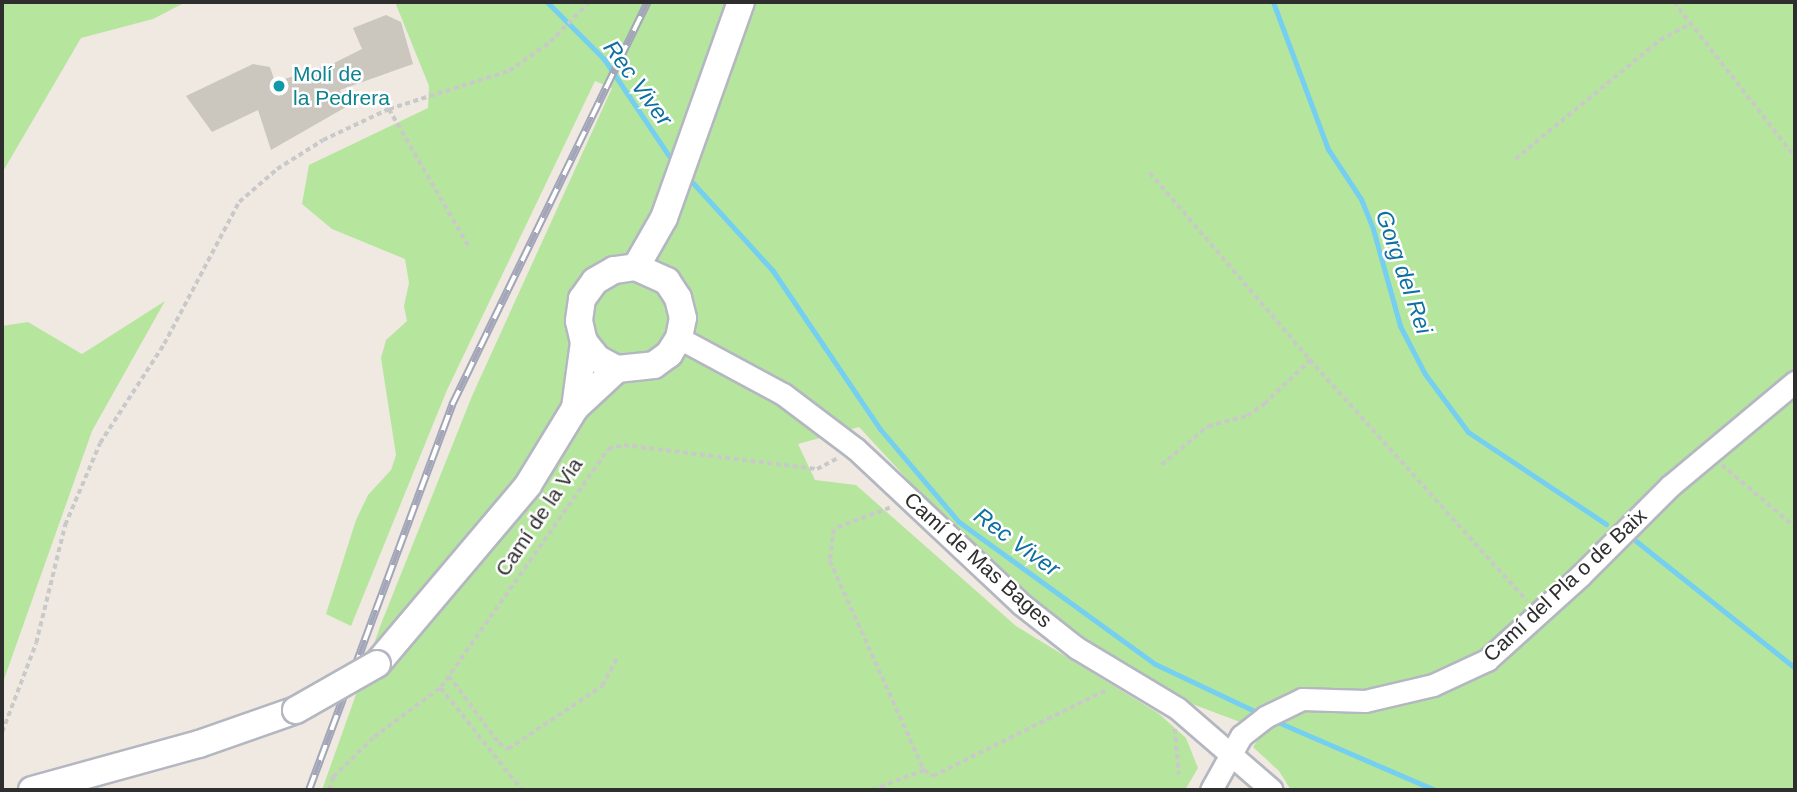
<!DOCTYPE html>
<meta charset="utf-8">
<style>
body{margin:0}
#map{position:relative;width:1797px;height:792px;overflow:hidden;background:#efe9e1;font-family:Helvetica,sans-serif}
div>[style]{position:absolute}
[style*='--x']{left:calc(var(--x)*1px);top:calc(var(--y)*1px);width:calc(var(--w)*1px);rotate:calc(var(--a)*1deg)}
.green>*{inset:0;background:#b6e59e}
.stream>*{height:5px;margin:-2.5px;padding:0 2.5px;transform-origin:2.5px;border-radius:2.5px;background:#75cff0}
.building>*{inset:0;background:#cbc7bf}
.path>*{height:3.5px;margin-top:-1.75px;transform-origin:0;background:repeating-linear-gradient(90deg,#c9c9c9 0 5px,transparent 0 8.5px)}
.roads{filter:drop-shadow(2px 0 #b4b7c1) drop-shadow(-2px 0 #b4b7c1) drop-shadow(0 2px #b4b7c1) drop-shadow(0 -2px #b4b7c1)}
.minor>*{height:21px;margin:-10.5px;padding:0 10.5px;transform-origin:10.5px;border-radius:10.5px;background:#fff}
.tertiary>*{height:26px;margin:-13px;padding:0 13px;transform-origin:13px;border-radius:13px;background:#fff}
.rail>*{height:8px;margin-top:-4px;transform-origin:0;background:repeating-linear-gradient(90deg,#fff 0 16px,#a3a6b8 0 32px);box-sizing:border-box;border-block:2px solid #a3a6b8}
.bridges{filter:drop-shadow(2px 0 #b4b7c1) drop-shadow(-2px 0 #b4b7c1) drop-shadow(0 2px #b4b7c1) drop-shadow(0 -2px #b4b7c1)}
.tertiary-bridge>*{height:26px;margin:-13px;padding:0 13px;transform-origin:13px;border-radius:13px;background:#fff}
.dots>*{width:19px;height:19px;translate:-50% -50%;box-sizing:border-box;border:4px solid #fff;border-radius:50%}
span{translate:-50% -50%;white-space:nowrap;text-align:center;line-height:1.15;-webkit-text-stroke:5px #fff;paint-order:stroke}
.culture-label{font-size:21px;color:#0d838f}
.left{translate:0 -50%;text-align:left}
.street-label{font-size:21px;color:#2e2e2e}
.water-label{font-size:23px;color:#0d6fa3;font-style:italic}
.frame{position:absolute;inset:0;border:4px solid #2e2e2e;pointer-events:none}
</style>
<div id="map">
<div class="green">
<i style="clip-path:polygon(2px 2px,186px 2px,153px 19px,81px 38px,2px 173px)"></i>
<i style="clip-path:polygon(395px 2px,1795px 2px,1795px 790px,1291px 790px,1279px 771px,1253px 747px,1264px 731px,1171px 696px,1078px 635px,962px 538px,859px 427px,798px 444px,815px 480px,856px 485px,1016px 626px,1158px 713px,1186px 738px,1198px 768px,1185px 790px,322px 790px,381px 624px,472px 396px,612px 88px,595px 81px,447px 390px,351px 626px,326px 614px,356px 520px,368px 495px,391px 470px,396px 455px,381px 358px,386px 340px,407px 321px,404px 306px,409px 283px,405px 259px,332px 229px,302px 204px,309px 165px,428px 108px,429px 86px)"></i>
<i style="clip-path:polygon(165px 301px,92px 431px,2px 685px,2px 326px,28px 322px,82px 354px)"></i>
</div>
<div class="stream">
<i style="--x:547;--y:2;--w:81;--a:45"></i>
<i style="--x:604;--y:59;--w:117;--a:56.2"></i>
<i style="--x:1273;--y:2;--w:157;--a:69.5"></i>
<i style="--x:1328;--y:149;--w:60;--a:56.6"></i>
<i style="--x:1361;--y:199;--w:32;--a:68"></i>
<i style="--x:1373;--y:229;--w:101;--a:74.4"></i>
<i style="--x:1400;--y:326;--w:54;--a:62.5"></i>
<i style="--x:1425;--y:374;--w:72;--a:53.4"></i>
<i style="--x:1468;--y:432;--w:166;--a:33.7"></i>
<i style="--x:693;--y:183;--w:119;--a:47.7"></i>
<i style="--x:773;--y:271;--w:191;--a:55.9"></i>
<i style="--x:880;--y:429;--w:122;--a:49.7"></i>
<i style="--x:959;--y:522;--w:242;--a:35.9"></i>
<i style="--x:1155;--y:664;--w:117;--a:25.3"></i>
<i style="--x:1636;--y:541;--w:203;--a:38.6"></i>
<i style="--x:1273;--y:720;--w:176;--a:23.4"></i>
</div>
<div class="building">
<i style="clip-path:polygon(386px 15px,401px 22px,413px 64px,340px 90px,346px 107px,271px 150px,258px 110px,212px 132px,186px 96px,253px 64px,270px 67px,275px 82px,332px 64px,362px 49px,353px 28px)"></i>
</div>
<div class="path">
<i style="--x:1674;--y:2;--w:197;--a:52"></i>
<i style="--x:389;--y:109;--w:162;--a:59.9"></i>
<i style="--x:1515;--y:159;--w:188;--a:-39.4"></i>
<i style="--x:1660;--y:40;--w:34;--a:-28"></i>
<i style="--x:1150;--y:173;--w:246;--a:49.4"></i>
<i style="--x:1310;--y:360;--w:324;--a:48"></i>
<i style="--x:1161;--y:465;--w:61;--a:-39.7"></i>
<i style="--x:1208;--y:426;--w:40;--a:-14.4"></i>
<i style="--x:1247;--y:416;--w:21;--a:-35"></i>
<i style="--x:1264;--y:404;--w:64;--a:-43.7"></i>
<i style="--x:1722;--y:465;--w:96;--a:40.3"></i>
<i style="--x:890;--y:508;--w:60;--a:159.4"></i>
<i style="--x:834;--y:529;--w:32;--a:97"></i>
<i style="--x:830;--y:561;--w:229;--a:65.8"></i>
<i style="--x:924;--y:770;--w:11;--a:34"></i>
<i style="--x:933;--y:776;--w:195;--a:-26.4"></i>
<i style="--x:449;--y:676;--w:84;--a:53.3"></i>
<i style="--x:499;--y:743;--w:11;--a:34"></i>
<i style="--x:508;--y:749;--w:113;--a:-33.8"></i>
<i style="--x:602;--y:686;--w:34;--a:-62"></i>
<i style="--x:441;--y:688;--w:130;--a:51.5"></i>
<i style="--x:1175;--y:729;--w:46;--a:85"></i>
<i style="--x:2;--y:732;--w:95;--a:-69.1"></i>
<i style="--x:36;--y:643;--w:122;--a:-76.2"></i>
<i style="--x:65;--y:525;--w:89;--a:-66.9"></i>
<i style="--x:100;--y:443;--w:118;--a:-57.1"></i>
<i style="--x:164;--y:344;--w:161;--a:-62.2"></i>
<i style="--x:239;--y:202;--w:50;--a:-41"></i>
<i style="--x:277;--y:169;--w:54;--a:-32.2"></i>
<i style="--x:323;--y:140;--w:73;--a:-25.2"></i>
<i style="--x:389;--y:109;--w:126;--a:-17.6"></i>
<i style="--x:509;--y:71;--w:50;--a:-35.3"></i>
<i style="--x:550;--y:42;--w:56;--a:-45.7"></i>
<i style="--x:329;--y:790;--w:14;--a:-73"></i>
<i style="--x:333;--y:777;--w:57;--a:-44.3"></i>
<i style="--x:374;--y:737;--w:84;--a:-36.7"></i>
<i style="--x:441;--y:687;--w:291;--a:-54.9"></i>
<i style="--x:608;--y:449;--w:16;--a:-14"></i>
<i style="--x:624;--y:445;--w:194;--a:7.1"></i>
<i style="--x:817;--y:469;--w:24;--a:-28"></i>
<i style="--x:872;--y:790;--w:56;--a:-21"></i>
</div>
<div class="roads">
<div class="minor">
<i style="--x:679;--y:338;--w:118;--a:28.3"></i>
<i style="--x:783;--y:394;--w:91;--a:37"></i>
<i style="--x:856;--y:449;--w:226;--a:43.2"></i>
<i style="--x:1021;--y:604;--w:71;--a:38.2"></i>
<i style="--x:1077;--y:648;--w:117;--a:31"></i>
<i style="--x:1177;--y:708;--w:125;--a:40.8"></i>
<i style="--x:1211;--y:790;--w:62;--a:-60.9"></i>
<i style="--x:1241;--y:736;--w:31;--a:-38"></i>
<i style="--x:1265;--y:717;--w:41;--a:-25.9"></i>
<i style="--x:1302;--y:699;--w:63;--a:1.8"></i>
<i style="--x:1365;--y:701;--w:70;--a:-13.2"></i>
<i style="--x:1433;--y:685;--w:60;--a:-24.8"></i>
<i style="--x:1487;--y:660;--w:127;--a:-42.1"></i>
<i style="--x:1581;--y:575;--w:126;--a:-45"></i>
<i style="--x:1670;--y:486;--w:163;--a:-39.8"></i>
</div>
<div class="tertiary">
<i style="--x:636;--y:267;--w:56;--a:-60.3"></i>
<i style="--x:664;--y:218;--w:229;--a:-70.4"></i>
<i style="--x:575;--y:408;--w:67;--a:-82.2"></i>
<i style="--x:377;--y:664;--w:234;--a:-49.8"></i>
<i style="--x:528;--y:485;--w:90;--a:-58.6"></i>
<i style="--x:575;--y:408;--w:57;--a:-42.9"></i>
<i style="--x:617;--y:369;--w:37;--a:-6"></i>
<i style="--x:654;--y:365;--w:19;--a:-36"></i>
<i style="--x:669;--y:354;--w:19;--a:-58"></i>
<i style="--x:679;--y:338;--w:20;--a:-79"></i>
<i style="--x:683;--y:318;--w:21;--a:-104"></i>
<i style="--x:678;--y:298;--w:20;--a:-123"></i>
<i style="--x:667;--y:281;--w:34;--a:-156"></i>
<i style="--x:636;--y:267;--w:22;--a:172"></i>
<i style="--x:614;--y:270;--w:22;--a:150"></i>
<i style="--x:595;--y:281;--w:22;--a:126"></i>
<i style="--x:582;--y:299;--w:22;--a:98"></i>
<i style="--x:579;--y:321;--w:22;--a:77"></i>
<i style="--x:584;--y:342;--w:22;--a:51"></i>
<i style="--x:598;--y:359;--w:21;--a:28"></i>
<i style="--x:32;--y:790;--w:173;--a:-15.4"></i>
<i style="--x:199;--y:744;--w:103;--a:-19.3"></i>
</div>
</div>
<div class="rail">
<i style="--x:309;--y:790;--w:411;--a:-69.6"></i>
<i style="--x:452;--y:405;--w:448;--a:-64.1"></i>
</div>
<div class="bridges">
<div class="tertiary-bridge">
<i style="--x:296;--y:710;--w:93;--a:-29.6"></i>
</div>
</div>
<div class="dots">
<i style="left:279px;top:86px;background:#0f9aa8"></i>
</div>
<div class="culture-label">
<span class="left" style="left:293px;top:86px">Molí de<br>la Pedrera</span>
</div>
<div class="street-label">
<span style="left:539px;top:517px;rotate:-56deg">Camí de la Via</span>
<span style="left:978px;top:560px;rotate:42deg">Camí de Mas Bages</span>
<span style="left:1565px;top:585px;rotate:-43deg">Camí del Pla o de Baix</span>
</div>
<div class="water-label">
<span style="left:638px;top:83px;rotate:54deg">Rec Viver</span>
<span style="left:1404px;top:272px;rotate:71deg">Gorg del Rei</span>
<span style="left:1017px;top:542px;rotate:36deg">Rec Viver</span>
</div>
<div class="frame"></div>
</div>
